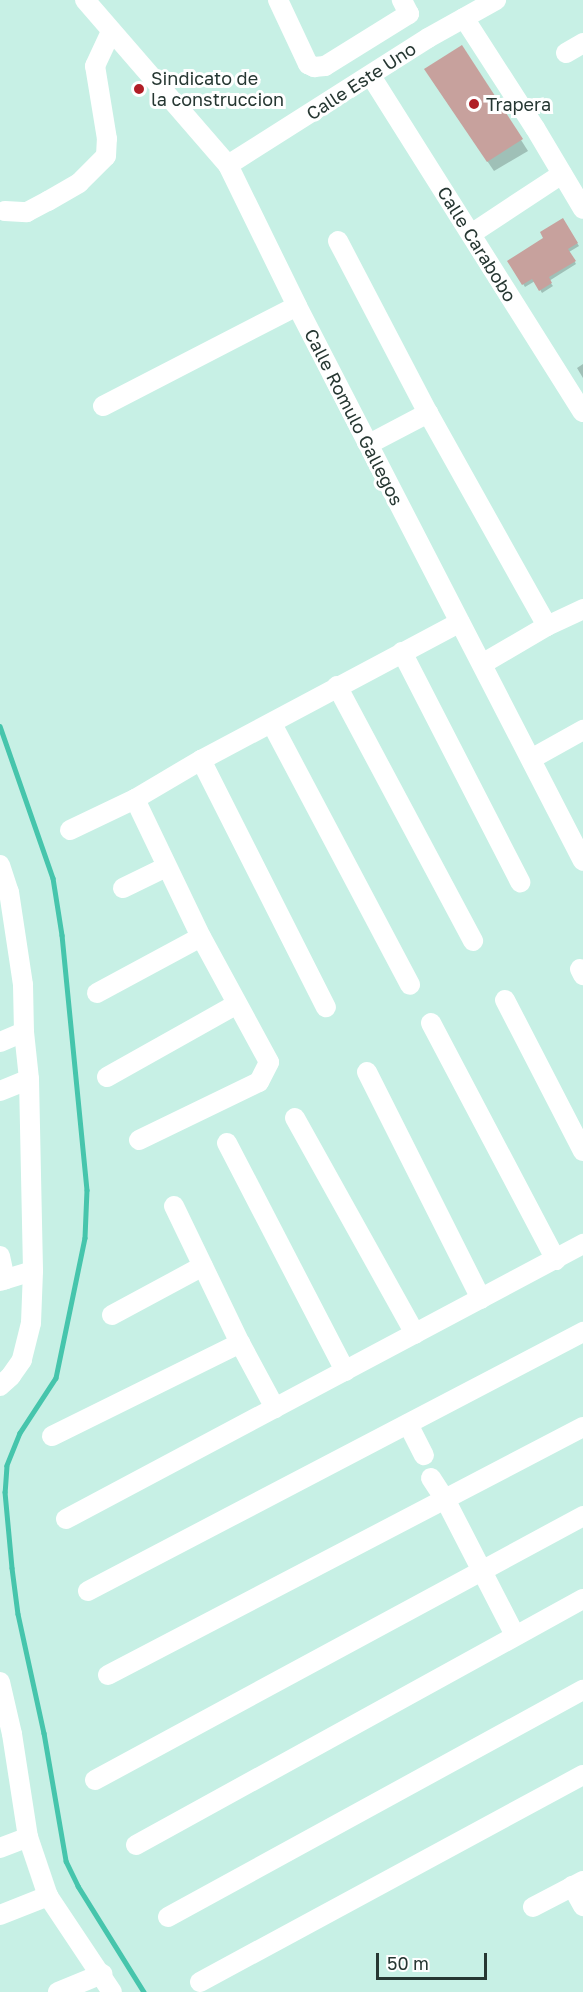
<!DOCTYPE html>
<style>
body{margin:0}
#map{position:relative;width:583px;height:1992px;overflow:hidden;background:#c7f0e5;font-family:"Golos Text",sans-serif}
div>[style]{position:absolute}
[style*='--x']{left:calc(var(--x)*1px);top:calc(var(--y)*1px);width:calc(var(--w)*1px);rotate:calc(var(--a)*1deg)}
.shadow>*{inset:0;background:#0003}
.stream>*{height:4.5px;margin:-2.25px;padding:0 2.25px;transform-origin:2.25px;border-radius:2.25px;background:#46c5ac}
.building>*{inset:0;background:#c7a19d}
.minor>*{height:20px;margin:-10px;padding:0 10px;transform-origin:10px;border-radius:10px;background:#fff}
.dots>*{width:16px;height:16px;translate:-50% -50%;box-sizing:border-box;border:3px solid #fff;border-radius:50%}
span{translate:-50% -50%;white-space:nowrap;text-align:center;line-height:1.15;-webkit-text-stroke:6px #fff;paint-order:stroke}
.poi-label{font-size:18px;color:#263732}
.left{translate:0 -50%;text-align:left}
.street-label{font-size:18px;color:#263732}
.scale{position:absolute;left:376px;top:1953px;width:111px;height:27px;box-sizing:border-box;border:3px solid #263732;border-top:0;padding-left:8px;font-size:18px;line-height:21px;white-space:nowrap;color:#263732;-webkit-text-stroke:4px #fff;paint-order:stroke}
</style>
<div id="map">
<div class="shadow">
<i style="clip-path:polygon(462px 47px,528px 151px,494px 171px,432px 80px)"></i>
<i style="clip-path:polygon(562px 220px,579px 246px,569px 252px,576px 264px,549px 281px,553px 286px,542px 293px,535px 281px,525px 287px,509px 261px,545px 238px)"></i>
<i style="clip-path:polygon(583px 364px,583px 378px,577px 368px)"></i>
</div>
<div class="stream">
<i style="--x:0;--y:726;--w:161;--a:70.8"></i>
<i style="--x:53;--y:878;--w:58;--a:81"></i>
<i style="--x:62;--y:935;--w:256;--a:84.4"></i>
<i style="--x:87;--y:1190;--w:48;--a:92.4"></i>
<i style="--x:85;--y:1238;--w:143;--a:101.7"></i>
<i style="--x:56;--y:1378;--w:66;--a:123.2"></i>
<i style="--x:20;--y:1433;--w:35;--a:112"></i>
<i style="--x:7;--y:1466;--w:26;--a:94"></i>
<i style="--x:5;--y:1492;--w:76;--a:84.7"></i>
<i style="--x:12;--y:1568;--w:46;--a:82.6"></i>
<i style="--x:18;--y:1614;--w:122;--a:77.7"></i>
<i style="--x:44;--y:1733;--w:130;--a:80.2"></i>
<i style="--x:66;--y:1861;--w:28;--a:64"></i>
<i style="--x:78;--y:1886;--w:125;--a:58.1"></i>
</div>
<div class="building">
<i style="clip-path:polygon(462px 45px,523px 139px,487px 162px,424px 69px)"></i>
<i style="clip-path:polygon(563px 218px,578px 243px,568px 249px,576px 261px,549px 277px,552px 283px,539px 291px,532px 279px,522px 285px,507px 261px,543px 238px,540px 232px)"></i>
</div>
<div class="minor">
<i style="--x:85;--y:0;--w:218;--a:49.1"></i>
<i style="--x:228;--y:165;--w:157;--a:63.9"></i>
<i style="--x:297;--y:306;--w:624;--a:62.74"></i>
<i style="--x:278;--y:0;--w:71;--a:64.9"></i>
<i style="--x:308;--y:64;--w:7;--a:27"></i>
<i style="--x:314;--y:67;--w:11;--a:-5"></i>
<i style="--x:325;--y:66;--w:99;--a:-31.8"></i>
<i style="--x:409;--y:14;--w:16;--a:-117"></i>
<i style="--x:464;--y:18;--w:131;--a:57.2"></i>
<i style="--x:535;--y:128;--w:94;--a:59.3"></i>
<i style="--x:566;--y:53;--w:20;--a:-30"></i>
<i style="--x:371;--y:76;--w:397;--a:57.8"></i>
<i style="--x:228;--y:165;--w:237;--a:-32.4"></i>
<i style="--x:428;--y:38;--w:78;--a:-29.2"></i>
<i style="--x:5;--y:211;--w:22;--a:3"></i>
<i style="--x:27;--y:212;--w:24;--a:-28"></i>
<i style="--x:48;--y:201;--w:36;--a:-30"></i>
<i style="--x:79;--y:183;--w:38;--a:-45"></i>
<i style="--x:106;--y:156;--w:17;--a:-87"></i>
<i style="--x:107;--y:139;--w:74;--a:-99.3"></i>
<i style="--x:95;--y:66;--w:38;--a:-65"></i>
<i style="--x:471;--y:234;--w:109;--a:-33.4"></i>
<i style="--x:338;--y:241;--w:194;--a:62.4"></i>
<i style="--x:428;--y:413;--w:244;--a:60.8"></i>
<i style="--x:547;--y:626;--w:40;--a:-25"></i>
<i style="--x:103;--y:406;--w:218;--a:-27.3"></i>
<i style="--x:369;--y:444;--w:67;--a:-27.7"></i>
<i style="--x:402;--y:652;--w:259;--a:62.8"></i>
<i style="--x:482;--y:664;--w:75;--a:-30.3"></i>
<i style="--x:337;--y:686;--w:289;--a:61.9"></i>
<i style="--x:272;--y:724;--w:295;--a:62.1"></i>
<i style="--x:531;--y:759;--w:60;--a:-29.1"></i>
<i style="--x:201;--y:760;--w:277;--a:63.2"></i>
<i style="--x:70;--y:830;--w:72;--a:-25.5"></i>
<i style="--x:0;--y:865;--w:28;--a:72"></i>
<i style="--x:9;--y:892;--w:94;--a:81.4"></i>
<i style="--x:23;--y:985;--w:47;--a:88.8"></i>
<i style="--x:24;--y:1032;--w:47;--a:83.9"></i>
<i style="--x:29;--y:1079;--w:192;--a:88.8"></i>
<i style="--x:33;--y:1271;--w:52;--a:92.2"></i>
<i style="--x:31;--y:1323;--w:38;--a:104"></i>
<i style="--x:22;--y:1360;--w:19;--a:125"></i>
<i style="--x:11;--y:1376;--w:15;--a:138"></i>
<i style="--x:123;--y:888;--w:48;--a:-26"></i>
<i style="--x:580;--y:969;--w:7;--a:63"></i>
<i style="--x:97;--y:993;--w:118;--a:-28.3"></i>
<i style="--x:505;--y:1000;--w:170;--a:62.7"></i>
<i style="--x:431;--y:1023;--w:268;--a:62.2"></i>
<i style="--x:0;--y:1042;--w:26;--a:-23"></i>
<i style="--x:367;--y:1072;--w:254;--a:63.3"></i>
<i style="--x:107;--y:1077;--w:149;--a:-29.3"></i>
<i style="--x:0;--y:1091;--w:31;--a:-22"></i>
<i style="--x:295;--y:1118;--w:247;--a:60.9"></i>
<i style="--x:139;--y:1140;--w:133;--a:-25.8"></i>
<i style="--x:259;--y:1082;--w:22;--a:-63"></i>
<i style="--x:269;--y:1062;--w:142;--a:-118.5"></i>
<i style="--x:201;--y:937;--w:153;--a:-115.6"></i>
<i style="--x:135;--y:799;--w:77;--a:-30.6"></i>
<i style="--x:201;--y:760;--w:293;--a:-28"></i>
<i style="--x:227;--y:1143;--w:257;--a:62.6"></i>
<i style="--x:174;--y:1206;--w:152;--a:64.3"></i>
<i style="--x:240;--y:1343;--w:74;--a:61.7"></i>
<i style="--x:0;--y:1256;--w:24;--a:78"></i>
<i style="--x:0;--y:1281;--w:34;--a:-17"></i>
<i style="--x:112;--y:1315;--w:103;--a:-28.3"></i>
<i style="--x:408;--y:1424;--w:35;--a:63"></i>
<i style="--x:52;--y:1436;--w:210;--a:-26.3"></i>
<i style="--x:431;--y:1478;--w:27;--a:57"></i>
<i style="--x:446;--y:1501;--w:151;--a:62.8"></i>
<i style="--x:66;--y:1519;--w:586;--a:-28.01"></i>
<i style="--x:88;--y:1591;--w:559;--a:-27.62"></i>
<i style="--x:108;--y:1675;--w:536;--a:-27.57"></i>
<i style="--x:0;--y:1682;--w:53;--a:77"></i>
<i style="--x:12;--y:1734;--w:104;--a:81.2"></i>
<i style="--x:28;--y:1837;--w:62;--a:71.3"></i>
<i style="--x:48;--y:1896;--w:115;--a:56.3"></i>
<i style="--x:95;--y:1780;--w:555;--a:-28.41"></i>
<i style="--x:136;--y:1845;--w:510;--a:-28.83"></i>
<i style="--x:0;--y:1848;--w:30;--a:-21"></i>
<i style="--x:572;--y:1886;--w:23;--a:61"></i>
<i style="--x:533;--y:1907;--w:56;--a:-27.5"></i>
<i style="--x:0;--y:1915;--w:52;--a:-21.6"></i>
<i style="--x:168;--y:1917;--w:473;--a:-28.7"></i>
<i style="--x:200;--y:1982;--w:435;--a:-28.4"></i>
<i style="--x:58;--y:1992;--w:48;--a:-22.2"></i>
</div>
<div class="dots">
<i style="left:139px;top:89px;background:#b01e26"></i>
<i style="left:474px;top:104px;background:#b01e26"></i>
</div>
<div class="poi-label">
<span class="left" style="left:151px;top:89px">Sindicato de<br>la construccion</span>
<span class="left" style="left:486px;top:104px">Trapera</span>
</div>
<div class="street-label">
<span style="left:361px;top:81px;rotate:-33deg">Calle Este Uno</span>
<span style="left:477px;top:244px;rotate:58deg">Calle Carabobo</span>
<span style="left:354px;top:417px;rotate:63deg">Calle Romulo Gallegos</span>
</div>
<div class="scale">50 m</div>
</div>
